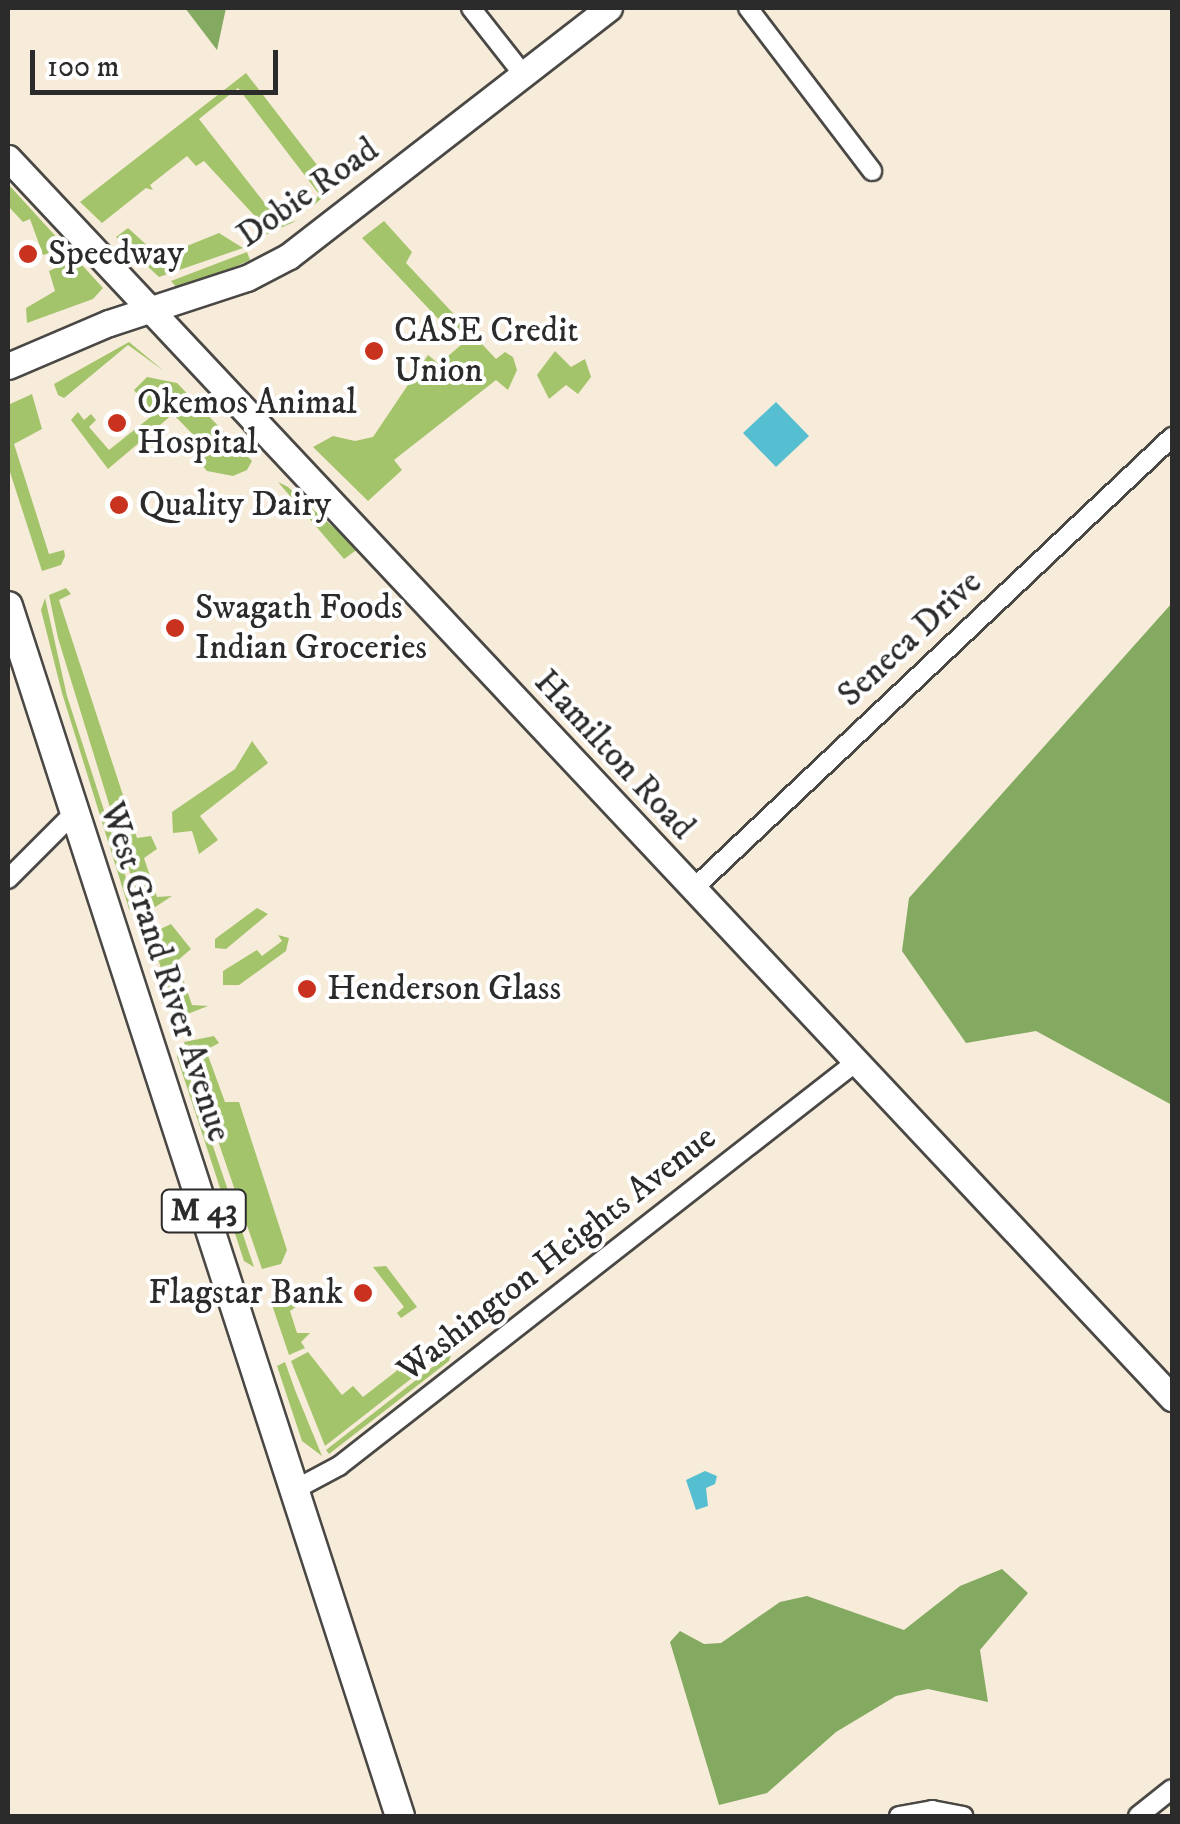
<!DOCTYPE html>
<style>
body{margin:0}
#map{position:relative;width:1180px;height:1824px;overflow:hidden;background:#f7ebd9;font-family:"IM FELL DW Pica",serif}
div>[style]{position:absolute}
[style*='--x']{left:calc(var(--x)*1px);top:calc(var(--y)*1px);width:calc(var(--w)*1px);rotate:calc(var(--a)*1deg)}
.green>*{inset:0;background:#a4c46c}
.forest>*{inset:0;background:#83aa60}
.water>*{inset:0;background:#55bfd1}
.roads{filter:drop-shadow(2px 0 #4a4845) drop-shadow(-2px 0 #4a4845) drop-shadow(0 2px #4a4845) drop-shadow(0 -2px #4a4845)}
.street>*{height:18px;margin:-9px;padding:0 9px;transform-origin:9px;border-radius:9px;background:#fff}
.secondary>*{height:25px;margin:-12.5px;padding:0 12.5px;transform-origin:12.5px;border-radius:12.5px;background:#fff}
.primary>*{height:28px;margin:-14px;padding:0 14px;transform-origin:14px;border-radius:14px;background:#fff}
.dots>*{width:28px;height:28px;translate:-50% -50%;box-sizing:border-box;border:5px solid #fff;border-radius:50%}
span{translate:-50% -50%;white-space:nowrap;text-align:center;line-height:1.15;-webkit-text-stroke:8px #fff;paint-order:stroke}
.shield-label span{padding:2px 8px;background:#fff;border:2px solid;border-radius:8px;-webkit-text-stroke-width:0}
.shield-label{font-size:32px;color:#2b2b2b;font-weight:700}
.street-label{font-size:35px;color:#2b2b2b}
.poi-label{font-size:35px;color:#2b2b2b}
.left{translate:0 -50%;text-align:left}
.right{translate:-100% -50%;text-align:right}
.frame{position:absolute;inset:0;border:10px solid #2b2b2b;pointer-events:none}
.scale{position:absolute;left:30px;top:50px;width:248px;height:45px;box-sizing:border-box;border:5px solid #2b2b2b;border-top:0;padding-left:12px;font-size:30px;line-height:35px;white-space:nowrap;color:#2b2b2b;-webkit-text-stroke:8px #fff;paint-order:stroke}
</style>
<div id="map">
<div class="green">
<i style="clip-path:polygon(246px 73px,334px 187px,312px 207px,319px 194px,238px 88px,199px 119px,281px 224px,296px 221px,263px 236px,264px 226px,204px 161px,196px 166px,187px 156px,150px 185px,153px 190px,146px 188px,102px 223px,80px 202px)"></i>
<i style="clip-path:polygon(8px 184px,103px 288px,93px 299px,27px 323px,26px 308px,55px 291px,49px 271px,58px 267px,53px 252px,43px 255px,30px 219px,23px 222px,8px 206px)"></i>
<i style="clip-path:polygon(384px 221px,412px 252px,406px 263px,496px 359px,505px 352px,513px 357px,517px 370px,508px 390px,496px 380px,394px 460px,402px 470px,368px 501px,313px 447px,333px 436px,355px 441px,373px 437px,428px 355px,439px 364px,462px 344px,362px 238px)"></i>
<i style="clip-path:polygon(128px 228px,160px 257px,219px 233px,243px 248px,159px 277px,116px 237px)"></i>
<i style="clip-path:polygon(247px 252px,250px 260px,226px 271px,177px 288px,171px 281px)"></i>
<i style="clip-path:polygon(129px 342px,164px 371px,128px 345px,64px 398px,58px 395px,54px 384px)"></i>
<i style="clip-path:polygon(555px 351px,571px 367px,585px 359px,591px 377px,578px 394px,566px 385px,549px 399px,537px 375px)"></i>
<i style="clip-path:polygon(147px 377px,177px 383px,252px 461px,247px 470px,233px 476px,207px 471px,197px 459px,206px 448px,173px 414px,108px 469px,71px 420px,78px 412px,84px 420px,91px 414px,96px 420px,89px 427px,109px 450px,153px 415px,134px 390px)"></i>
<i style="clip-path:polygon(32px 394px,42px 429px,14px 444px,49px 554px,64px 550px,65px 556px,61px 565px,42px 571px,8px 466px,8px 405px)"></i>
<i style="clip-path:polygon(278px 482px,288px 487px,358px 549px,344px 559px)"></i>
<i style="clip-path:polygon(66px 588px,71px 594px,59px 600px,137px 838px,151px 836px,157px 849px,144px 858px,157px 897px,172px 896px,143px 915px,58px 638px,49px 595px)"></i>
<i style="clip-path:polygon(45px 598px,67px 696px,138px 915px,129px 909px,62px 693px,41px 610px)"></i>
<i style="clip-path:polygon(252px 741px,268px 763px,200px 816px,218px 840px,199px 854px,192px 831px,173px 833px,172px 812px,235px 769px)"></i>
<i style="clip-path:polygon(257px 908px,268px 914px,226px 949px,215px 948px,215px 939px)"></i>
<i style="clip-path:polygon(171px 924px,191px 949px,177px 961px,192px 1005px,208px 1006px,177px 1018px,150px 934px)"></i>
<i style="clip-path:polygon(278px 935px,289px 938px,286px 951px,239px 985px,223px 985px,223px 971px,257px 950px,262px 956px,282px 941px)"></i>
<i style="clip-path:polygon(214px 1036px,219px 1043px,206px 1050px,225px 1102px,239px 1102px,287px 1250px,281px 1264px,262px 1269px,184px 1042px)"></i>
<i style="clip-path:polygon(179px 1046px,254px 1267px,244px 1261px,177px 1057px)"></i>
<i style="clip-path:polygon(386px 1266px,417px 1307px,401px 1318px,397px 1313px,404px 1307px,373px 1267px)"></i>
<i style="clip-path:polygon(293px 1296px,303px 1302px,290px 1311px,297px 1333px,310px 1333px,301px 1342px,305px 1348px,289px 1355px,271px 1302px)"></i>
<i style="clip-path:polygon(435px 1341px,444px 1353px,325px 1446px,291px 1361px,308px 1352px,342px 1395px,353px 1386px,363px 1397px)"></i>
<i style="clip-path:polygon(452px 1352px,449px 1361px,329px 1454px,326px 1450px)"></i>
<i style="clip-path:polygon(285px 1362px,295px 1390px,322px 1456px,302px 1441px,277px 1366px)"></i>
</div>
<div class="forest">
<i style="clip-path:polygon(185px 8px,226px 8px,217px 50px)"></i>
<i style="clip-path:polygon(1172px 603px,1172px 1105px,1036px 1031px,966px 1043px,902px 951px,909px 898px)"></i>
<i style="clip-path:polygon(1002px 1569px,1028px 1593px,980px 1650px,988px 1702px,928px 1689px,896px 1696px,836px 1732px,767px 1793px,719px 1805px,670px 1642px,680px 1631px,704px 1644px,721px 1643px,780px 1602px,807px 1596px,904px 1630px,960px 1586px)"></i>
</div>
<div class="water">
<i style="clip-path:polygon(776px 402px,809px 436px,776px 467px,743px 433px)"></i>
<i style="clip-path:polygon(705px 1471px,717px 1476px,715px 1484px,706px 1488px,708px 1506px,696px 1510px,686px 1480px)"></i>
</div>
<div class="roads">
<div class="street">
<i style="--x:471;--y:8;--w:84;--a:51.8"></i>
<i style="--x:748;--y:8;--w:205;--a:52.7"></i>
<i style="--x:8;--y:879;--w:93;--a:-45"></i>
<i style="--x:693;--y:889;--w:659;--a:-43.34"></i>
<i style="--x:294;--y:1490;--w:51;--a:-28.1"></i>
<i style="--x:339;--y:1466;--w:656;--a:-38.01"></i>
<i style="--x:899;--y:1816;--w:34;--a:-10"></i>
<i style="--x:932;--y:1810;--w:32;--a:11"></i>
<i style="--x:1138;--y:1816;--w:43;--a:-38.5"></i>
</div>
<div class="secondary">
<i style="--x:8;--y:158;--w:1701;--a:46.81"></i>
<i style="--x:8;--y:366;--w:110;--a:-23.1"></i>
<i style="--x:109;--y:323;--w:145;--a:-18.1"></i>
<i style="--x:247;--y:278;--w:47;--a:-27.6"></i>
<i style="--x:289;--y:256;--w:405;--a:-37.8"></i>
</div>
<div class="primary">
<i style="--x:8;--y:606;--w:1272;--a:72.05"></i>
</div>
</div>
<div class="dots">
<i style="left:28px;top:254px;background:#c8321e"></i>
<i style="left:374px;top:351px;background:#c8321e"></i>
<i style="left:117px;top:423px;background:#c8321e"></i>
<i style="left:119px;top:505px;background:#c8321e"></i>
<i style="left:175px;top:628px;background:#c8321e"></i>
<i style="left:307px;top:989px;background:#c8321e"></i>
<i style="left:363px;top:1293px;background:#c8321e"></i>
</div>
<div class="shield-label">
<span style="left:204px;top:1211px">M 43</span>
</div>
<div class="street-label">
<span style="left:308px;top:193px;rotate:-35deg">Dobie Road</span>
<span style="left:910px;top:639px;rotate:-43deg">Seneca Drive</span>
<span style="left:614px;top:755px;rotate:47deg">Hamilton Road</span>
<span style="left:165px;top:972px;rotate:72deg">West Grand River Avenue</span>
<span style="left:557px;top:1254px;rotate:-38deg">Washington Heights Avenue</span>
</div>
<div class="poi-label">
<span class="left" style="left:48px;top:254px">Speedway</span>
<span class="left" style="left:394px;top:351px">CASE Credit<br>Union</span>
<span class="left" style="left:137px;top:423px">Okemos Animal<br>Hospital</span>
<span class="left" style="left:139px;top:505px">Quality Dairy</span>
<span class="left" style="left:195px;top:628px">Swagath Foods<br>Indian Groceries</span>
<span class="left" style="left:327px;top:989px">Henderson Glass</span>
<span class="right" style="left:343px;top:1293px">Flagstar Bank</span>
</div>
<div class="frame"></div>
<div class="scale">100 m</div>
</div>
